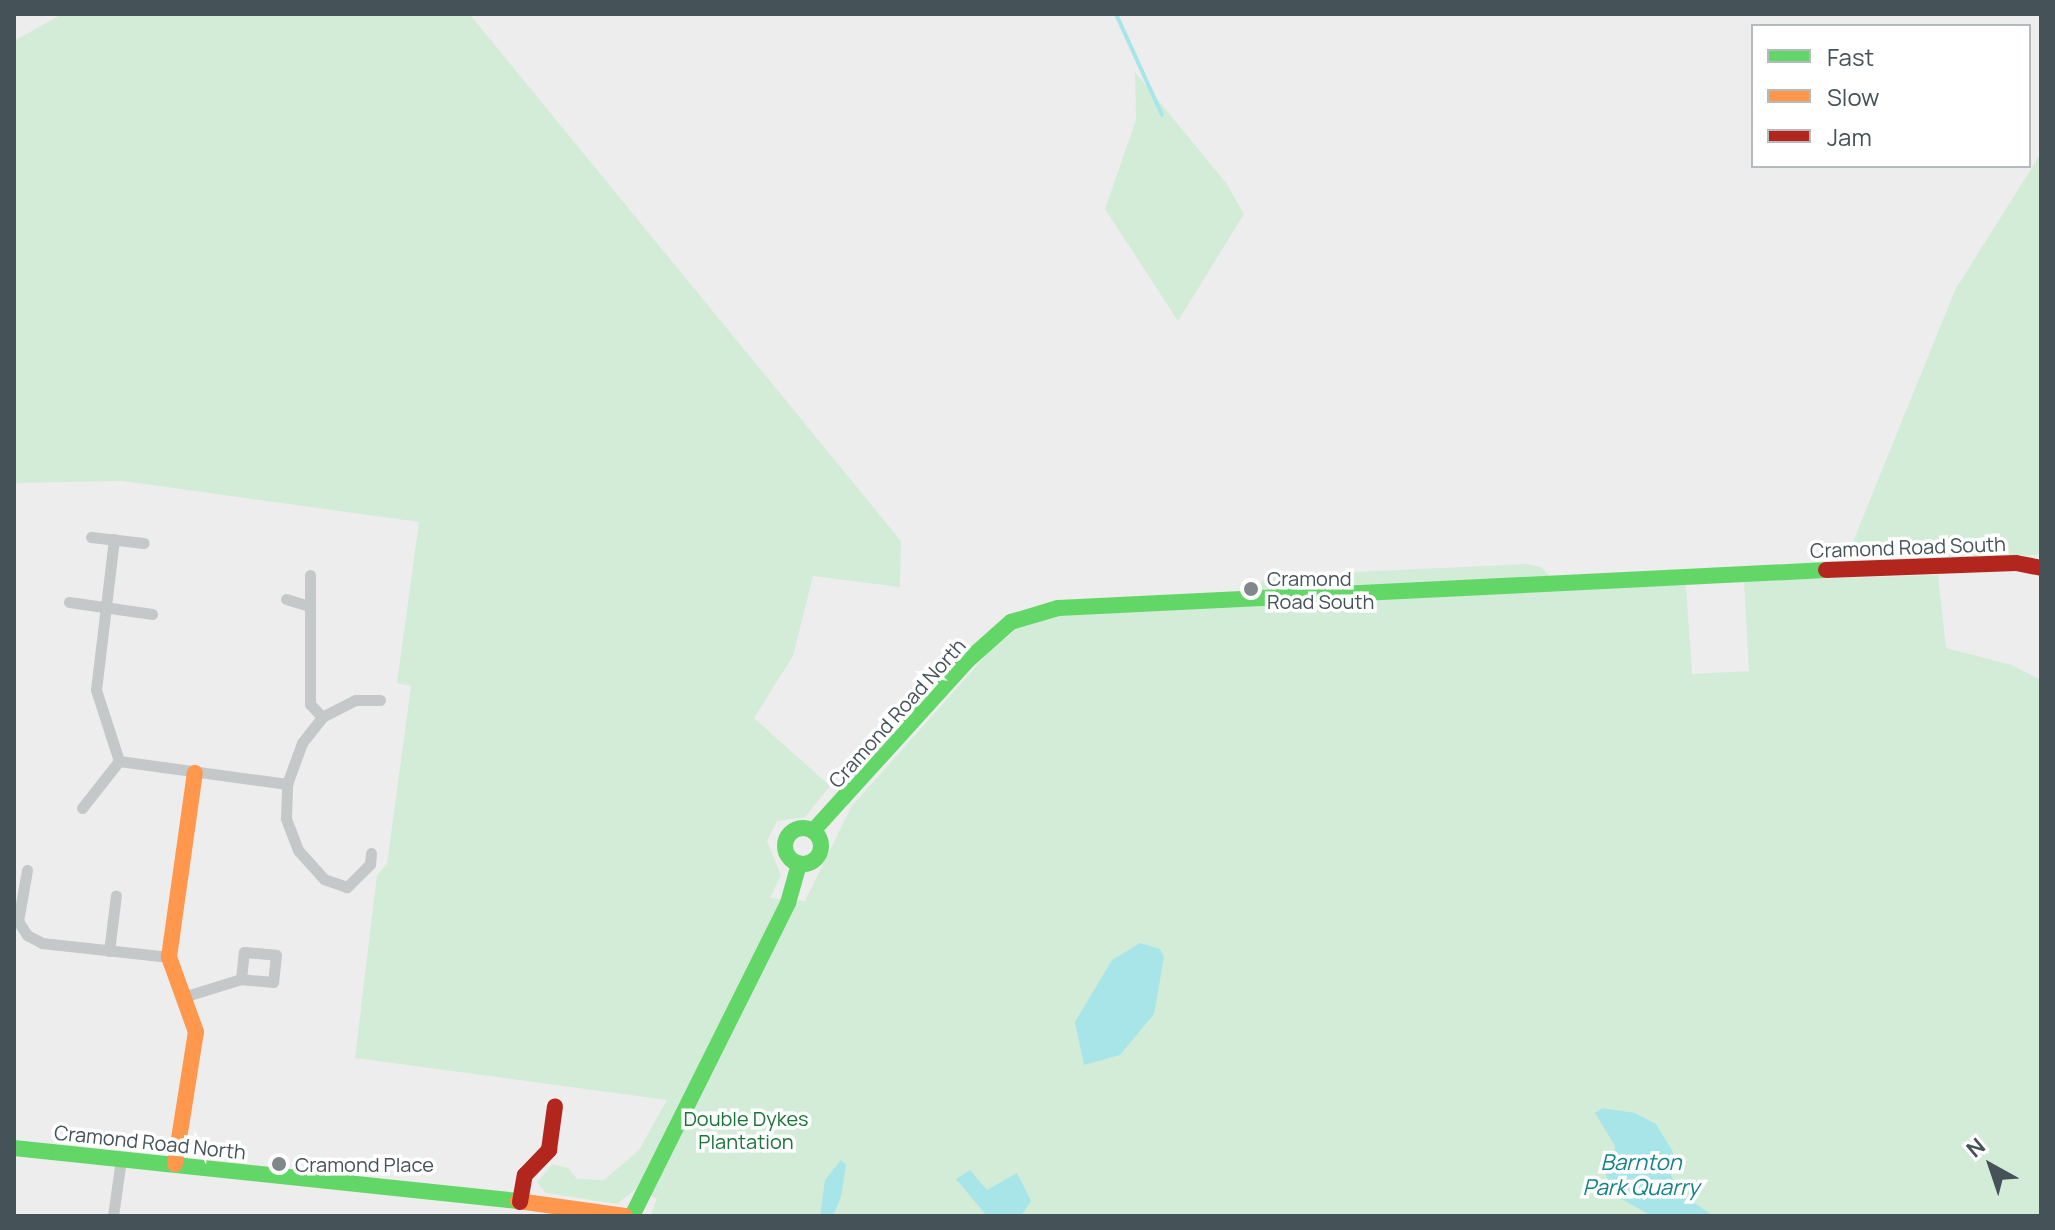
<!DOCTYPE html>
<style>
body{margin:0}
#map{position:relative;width:2055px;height:1230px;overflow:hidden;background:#eeeded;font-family:Manrope,sans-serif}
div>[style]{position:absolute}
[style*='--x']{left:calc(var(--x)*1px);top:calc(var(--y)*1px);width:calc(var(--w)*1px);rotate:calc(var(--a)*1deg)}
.green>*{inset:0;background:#d2ecd8}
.water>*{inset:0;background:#a8e5e8}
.stream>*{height:4px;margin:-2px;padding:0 2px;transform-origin:2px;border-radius:2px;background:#a8e5e8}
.street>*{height:11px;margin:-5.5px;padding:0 5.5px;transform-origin:5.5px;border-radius:5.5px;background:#c4c8c8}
.fast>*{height:16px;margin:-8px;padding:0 8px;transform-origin:8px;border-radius:8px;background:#63d668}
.fast>.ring{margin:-8px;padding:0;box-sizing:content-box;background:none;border:16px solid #63d668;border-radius:50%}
.slow>*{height:16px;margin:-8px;padding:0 8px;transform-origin:8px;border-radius:8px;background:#ff974d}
.jam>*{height:16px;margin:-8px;padding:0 8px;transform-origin:8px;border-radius:8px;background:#b3261e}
.dots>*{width:22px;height:22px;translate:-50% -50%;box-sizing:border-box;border:4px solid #fff;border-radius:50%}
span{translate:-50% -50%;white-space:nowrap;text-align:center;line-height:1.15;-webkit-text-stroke:7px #fff;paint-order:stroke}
.street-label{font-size:20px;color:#455258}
.poi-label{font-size:20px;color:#455258}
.left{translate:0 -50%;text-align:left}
.park-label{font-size:20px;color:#1b7439}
.water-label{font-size:22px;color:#138288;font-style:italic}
.frame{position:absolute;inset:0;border:16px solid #455258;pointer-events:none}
.legend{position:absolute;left:1751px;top:24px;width:280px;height:144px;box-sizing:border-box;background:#fff;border:2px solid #b5babc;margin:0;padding:10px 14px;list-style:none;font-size:24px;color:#455258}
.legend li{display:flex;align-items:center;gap:16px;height:40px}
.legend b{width:40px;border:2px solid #b5babc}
.north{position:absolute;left:1951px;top:1126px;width:80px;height:80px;-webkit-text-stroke:6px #fff;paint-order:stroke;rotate:320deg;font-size:22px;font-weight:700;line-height:32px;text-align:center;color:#455258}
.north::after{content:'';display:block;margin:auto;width:28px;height:36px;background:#455258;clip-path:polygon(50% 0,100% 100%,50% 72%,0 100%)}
</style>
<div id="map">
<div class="green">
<i style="clip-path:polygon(62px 14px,471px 16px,901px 541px,900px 587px,813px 576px,793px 656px,754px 718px,830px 786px,805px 817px,777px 821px,767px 841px,781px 875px,770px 898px,805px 901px,851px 807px,989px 652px,1031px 617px,1251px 600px,1259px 583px,1270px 576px,1527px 564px,1541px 567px,1561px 588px,1686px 585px,1692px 674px,1749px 671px,1744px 581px,1938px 575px,1946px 648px,2012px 665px,2041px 680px,2041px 1216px,650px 1216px,657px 1199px,637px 1188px,617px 1204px,546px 1193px,537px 1182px,553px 1164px,568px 1168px,577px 1179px,604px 1180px,639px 1150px,667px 1100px,355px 1058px,377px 875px,387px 864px,411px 686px,397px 683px,419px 522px,123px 481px,14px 483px,14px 41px)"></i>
<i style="clip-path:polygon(1135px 72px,1226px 183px,1244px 214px,1178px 321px,1105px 209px,1136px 120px)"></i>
<i style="clip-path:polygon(2041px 153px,2041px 555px,1846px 559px,1955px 290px)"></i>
</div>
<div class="water">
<i style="clip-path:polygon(1140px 943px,1160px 949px,1164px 957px,1154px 1014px,1120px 1055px,1084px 1065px,1075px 1022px,1112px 960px)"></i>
<i style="clip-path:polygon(1602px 1108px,1635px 1113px,1656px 1124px,1673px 1152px,1671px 1176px,1686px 1197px,1713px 1216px,1652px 1216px,1618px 1197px,1605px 1174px,1614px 1162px,1615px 1146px,1595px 1113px)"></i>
<i style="clip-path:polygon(841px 1160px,846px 1165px,841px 1197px,833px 1216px,820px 1216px,825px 1180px)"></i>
<i style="clip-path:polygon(970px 1170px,987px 1190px,1017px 1173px,1031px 1201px,1021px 1216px,987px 1216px,956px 1179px)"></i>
</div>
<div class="stream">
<i style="--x:1116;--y:14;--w:111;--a:65.5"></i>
</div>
<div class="street">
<i style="--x:91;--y:537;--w:53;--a:6.5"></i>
<i style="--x:310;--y:575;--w:129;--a:90"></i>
<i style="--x:310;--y:704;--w:18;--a:47"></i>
<i style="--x:286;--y:599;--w:24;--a:17"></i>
<i style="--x:69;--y:602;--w:84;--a:8.2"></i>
<i style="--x:119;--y:761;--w:170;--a:7.8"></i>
<i style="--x:82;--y:808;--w:60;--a:-51.8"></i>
<i style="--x:119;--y:761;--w:75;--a:-107.9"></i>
<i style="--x:96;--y:690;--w:152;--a:-83.2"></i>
<i style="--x:371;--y:853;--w:11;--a:95"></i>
<i style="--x:370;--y:864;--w:33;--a:135"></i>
<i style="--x:347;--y:887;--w:24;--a:-161"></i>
<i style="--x:324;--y:879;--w:39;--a:-132"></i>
<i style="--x:298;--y:850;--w:34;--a:-111"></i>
<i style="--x:286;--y:818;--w:34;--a:-88"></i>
<i style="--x:287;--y:784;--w:44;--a:-69.9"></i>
<i style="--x:302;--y:743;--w:33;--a:-52"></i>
<i style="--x:322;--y:717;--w:37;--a:-27"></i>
<i style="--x:355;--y:700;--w:25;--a:0"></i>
<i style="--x:27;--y:870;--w:52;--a:100"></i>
<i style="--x:18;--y:921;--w:17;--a:57"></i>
<i style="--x:27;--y:935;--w:17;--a:28"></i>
<i style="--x:42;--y:943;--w:128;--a:6.3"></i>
<i style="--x:109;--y:951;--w:56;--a:-82.9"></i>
<i style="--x:244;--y:952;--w:32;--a:5"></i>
<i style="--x:276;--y:955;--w:27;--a:96"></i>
<i style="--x:273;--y:982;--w:32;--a:-175"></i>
<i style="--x:241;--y:979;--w:27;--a:-84"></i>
<i style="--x:183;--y:997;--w:61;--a:-17.2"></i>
<i style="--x:113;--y:1216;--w:58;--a:-82"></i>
</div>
<div class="fast">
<i class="ring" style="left:785px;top:828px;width:20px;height:20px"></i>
<i style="--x:813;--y:831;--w:229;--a:-47.8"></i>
<i style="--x:967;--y:661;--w:59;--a:-41.6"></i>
<i style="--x:1011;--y:622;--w:49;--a:-16.6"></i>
<i style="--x:1058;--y:608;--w:769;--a:-2.83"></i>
<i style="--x:14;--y:1148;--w:507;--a:6"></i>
<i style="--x:632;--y:1216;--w:350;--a:-63.5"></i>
<i style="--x:788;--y:903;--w:41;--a:-74.2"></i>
</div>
<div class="slow">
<i style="--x:175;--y:1164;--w:134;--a:-81"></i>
<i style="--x:196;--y:1032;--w:80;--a:-109.8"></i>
<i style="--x:169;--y:957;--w:186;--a:-82"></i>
<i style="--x:518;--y:1201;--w:108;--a:8"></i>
</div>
<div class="jam">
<i style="--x:1826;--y:570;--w:190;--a:-2.1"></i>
<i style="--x:2016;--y:563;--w:25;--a:11"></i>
<i style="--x:520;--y:1202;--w:27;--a:-80"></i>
<i style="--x:525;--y:1175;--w:35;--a:-46"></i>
<i style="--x:549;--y:1150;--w:44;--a:-82.2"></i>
</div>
<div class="dots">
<i style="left:1251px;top:589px;background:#80888c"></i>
<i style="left:279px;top:1164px;background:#80888c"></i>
</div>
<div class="street-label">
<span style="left:1908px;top:547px;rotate:-2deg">Cramond Road South</span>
<span style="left:897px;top:713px;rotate:-48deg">Cramond Road North</span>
<span style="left:150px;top:1142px;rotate:6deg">Cramond Road North</span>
</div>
<div class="poi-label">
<span class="left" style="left:1267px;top:590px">Cramond<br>Road South</span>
<span class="left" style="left:295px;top:1164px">Cramond Place</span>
</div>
<div class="park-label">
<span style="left:746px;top:1130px">Double Dykes<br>Plantation</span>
</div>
<div class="water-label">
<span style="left:1641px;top:1175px">Barnton<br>Park Quarry</span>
</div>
<div class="frame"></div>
<ul class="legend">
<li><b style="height:10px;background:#63d668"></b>Fast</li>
<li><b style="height:10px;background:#ff974d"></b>Slow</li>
<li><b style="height:10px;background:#b3261e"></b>Jam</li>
</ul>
<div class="north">N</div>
</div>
